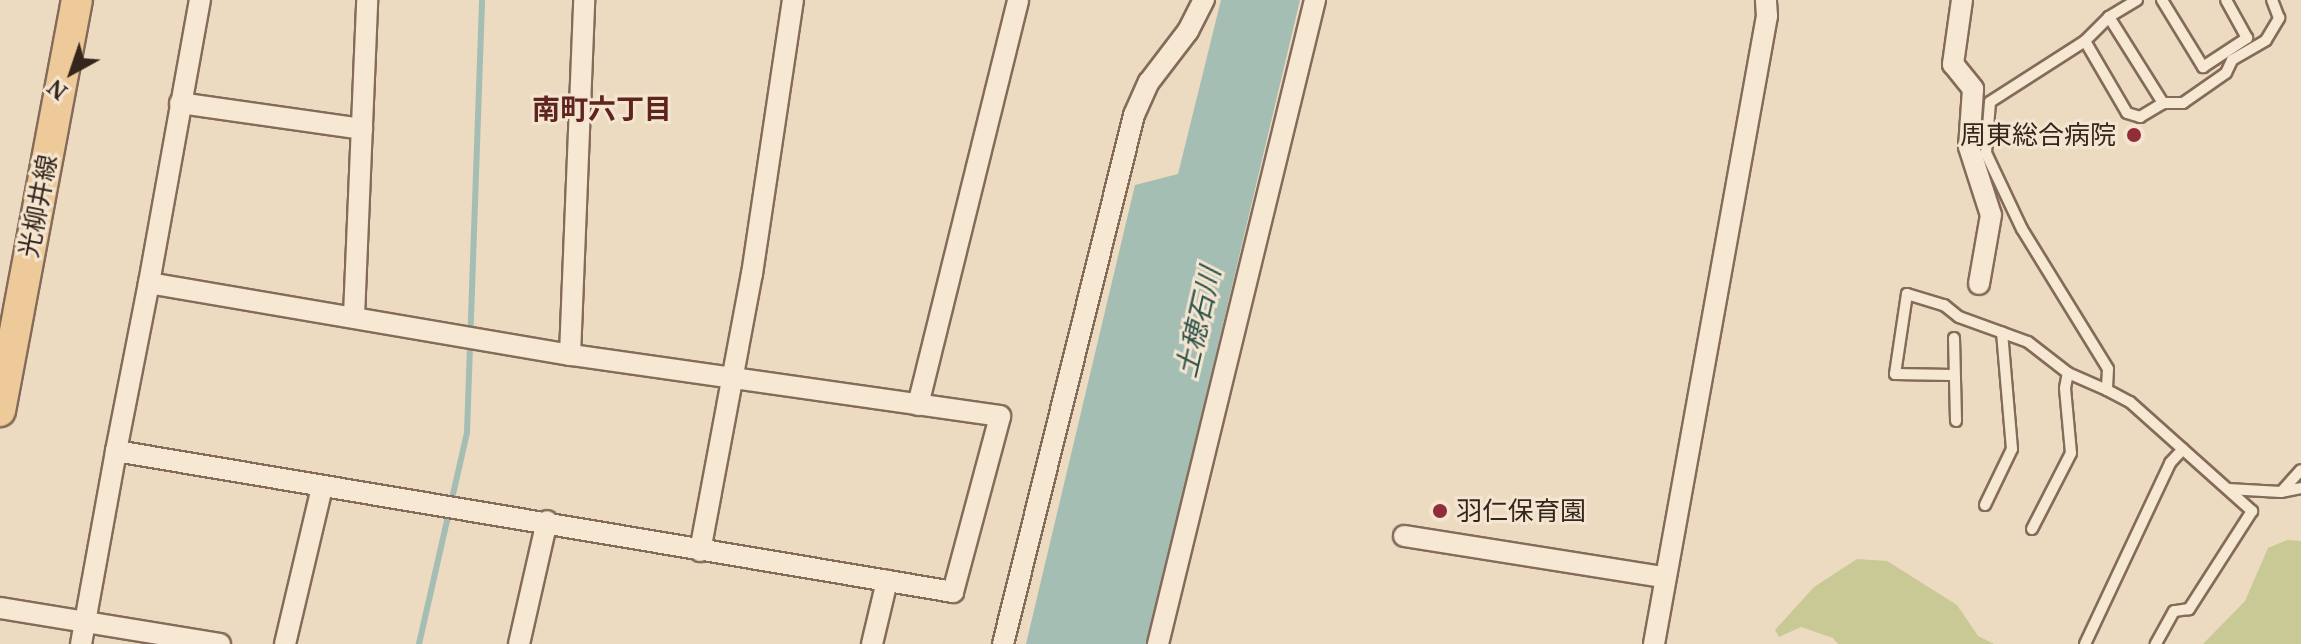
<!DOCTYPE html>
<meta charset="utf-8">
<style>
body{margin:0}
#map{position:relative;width:2301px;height:644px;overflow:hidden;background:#ecdac1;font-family:"Noto Serif","Noto Sans JP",serif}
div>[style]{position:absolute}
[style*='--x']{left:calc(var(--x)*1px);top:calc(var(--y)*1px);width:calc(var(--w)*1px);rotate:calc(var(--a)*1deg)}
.green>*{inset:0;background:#c9c996}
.water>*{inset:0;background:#a4beb3}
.stream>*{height:6px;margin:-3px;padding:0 3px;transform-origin:3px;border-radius:3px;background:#a4beb3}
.roads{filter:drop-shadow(2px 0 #846b5a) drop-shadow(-2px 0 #846b5a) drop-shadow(0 2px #846b5a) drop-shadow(0 -2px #846b5a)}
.lane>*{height:10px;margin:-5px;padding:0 5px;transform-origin:5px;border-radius:5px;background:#f7e8d4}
.street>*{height:20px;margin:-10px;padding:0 10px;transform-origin:10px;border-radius:10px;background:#f7e8d4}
.primary>*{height:30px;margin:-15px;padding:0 15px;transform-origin:15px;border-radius:15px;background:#eeca9a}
.dots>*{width:22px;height:22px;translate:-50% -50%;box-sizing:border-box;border:4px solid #f4e5d0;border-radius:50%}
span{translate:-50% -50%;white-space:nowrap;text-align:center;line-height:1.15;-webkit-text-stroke:6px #f4e5d0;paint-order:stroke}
.poi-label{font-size:26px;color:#35261d}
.right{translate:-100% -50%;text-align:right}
.left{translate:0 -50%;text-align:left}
.street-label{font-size:26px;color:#35261d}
.neighbourhood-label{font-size:28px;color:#5f241e;font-weight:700}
.water-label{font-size:28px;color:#2d544d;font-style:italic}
.north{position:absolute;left:32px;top:32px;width:80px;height:80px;-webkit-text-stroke:6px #f4e5d0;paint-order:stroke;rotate:220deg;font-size:22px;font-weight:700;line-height:32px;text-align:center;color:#35261d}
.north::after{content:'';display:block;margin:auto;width:28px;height:36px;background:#35261d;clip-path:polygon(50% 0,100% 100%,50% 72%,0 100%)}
</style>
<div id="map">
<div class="green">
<i style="clip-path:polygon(2287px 540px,2301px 541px,2301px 644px,2203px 644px,2245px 601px,2268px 548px)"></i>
<i style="clip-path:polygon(1857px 559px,1887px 561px,1957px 605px,1978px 636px,1994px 644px,1838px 644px,1833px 638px,1801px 627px,1779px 637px,1775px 630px,1814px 587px)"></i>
</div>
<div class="water">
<i style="clip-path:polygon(1221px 0,1300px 0,1147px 644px,1026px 644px,1135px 185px,1178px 174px)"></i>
</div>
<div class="stream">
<i style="--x:419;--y:644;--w:217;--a:-77.2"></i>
<i style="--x:467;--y:432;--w:432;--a:-88"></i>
</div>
<div class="roads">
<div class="lane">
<i style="--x:2137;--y:0;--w:33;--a:149"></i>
<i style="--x:2109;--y:17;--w:102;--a:57.9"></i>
<i style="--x:2163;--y:103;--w:20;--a:0"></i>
<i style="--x:2183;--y:103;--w:52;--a:-34.9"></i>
<i style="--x:2226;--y:73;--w:14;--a:-65"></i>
<i style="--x:2232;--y:60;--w:39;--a:-30"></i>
<i style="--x:2266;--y:40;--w:26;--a:-59"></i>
<i style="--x:2279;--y:18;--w:19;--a:-111"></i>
<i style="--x:2162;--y:0;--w:79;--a:58.5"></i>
<i style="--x:2203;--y:67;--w:53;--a:-33.4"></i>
<i style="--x:2247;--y:38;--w:43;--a:-118.9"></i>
<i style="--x:2109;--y:17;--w:34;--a:135"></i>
<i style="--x:2085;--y:41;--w:113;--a:147.3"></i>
<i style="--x:1990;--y:102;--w:51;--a:94.5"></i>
<i style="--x:1986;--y:153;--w:84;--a:64.7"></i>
<i style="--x:2022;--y:229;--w:164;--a:58.4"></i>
<i style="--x:2108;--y:369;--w:21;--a:93"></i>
<i style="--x:2107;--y:390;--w:26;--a:28"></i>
<i style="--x:2130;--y:402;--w:164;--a:41.8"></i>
<i style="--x:2252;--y:511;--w:117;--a:122.7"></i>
<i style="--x:2189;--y:609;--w:15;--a:172"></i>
<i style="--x:2174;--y:611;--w:38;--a:119"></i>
<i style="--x:2085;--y:41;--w:83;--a:59.7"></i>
<i style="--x:2127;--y:113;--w:14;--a:17"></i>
<i style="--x:2140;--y:117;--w:27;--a:-31"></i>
<i style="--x:1954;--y:338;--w:83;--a:88.6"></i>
<i style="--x:1952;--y:375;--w:57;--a:-179"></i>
<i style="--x:1895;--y:374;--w:81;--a:-81.5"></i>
<i style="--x:1907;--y:294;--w:39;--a:17"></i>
<i style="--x:1944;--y:305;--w:19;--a:39"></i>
<i style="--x:1959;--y:317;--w:73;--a:19.9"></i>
<i style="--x:2028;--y:342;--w:51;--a:37.8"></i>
<i style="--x:2068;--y:373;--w:43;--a:23.6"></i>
<i style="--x:2228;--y:489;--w:53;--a:3.2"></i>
<i style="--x:2281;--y:492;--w:20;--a:-11"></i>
<i style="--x:2282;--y:491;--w:28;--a:-48"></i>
<i style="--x:1985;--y:505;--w:62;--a:-64.3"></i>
<i style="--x:2012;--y:449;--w:117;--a:-94.9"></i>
<i style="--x:2032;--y:529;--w:85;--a:-62.8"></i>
<i style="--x:2071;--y:453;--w:65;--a:-95.3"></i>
<i style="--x:2065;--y:388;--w:15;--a:-79"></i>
<i style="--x:2085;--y:644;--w:200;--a:-64.8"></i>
<i style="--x:2170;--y:463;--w:19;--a:-47"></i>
</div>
<div class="street">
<i style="--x:1962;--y:0;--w:65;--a:98"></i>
<i style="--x:1953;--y:64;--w:32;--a:51"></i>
<i style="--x:1973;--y:89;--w:58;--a:93.9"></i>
<i style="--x:1969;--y:147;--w:71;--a:72.1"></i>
<i style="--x:1991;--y:215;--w:70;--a:99.9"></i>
<i style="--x:180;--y:103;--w:184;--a:8.1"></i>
<i style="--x:354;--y:316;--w:316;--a:-87.6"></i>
<i style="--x:570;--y:355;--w:355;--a:-87.7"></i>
<i style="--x:918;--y:405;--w:417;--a:-76.1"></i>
<i style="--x:116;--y:451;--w:171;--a:-78.9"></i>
<i style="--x:1404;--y:536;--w:262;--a:9"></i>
<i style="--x:700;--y:551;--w:282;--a:-79.4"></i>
<i style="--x:752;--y:274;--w:277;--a:-81.5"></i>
<i style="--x:0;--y:608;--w:223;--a:9.3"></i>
<i style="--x:81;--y:644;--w:196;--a:-79.7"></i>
<i style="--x:116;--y:451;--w:849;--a:9.56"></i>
<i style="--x:953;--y:592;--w:182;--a:-75"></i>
<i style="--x:1000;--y:416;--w:434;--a:-171.9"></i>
<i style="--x:570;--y:355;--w:427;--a:-170.3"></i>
<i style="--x:149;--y:283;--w:288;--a:-79.8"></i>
<i style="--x:285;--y:644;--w:160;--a:-76.7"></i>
<i style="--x:519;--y:644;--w:126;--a:-77.2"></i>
<i style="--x:872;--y:644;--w:65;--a:-76.6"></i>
<i style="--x:1003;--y:644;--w:545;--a:-76.09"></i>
<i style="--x:1134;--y:115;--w:36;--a:-66"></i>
<i style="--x:1149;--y:82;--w:64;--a:-52.6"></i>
<i style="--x:1188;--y:31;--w:35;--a:-63"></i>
<i style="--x:1158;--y:644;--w:663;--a:-76.3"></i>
<i style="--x:1654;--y:644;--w:638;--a:-79.8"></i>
<i style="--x:1767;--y:16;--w:16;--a:-94"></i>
</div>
<div class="primary">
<i style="--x:0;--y:411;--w:418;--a:-79.4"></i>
</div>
</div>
<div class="dots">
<i style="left:2134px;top:135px;background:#912c39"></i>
<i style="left:1440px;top:511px;background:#912c39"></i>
</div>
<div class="poi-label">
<span class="right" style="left:2116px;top:135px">周東総合病院</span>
<span class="left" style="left:1456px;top:511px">羽仁保育園</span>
</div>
<div class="street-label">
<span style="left:38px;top:206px;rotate:-79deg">光柳井線</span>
</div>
<div class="neighbourhood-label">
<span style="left:602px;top:108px">南町六丁目</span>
</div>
<div class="water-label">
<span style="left:1197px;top:322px;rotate:-77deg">土穂石川</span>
</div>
<div class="north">N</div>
</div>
